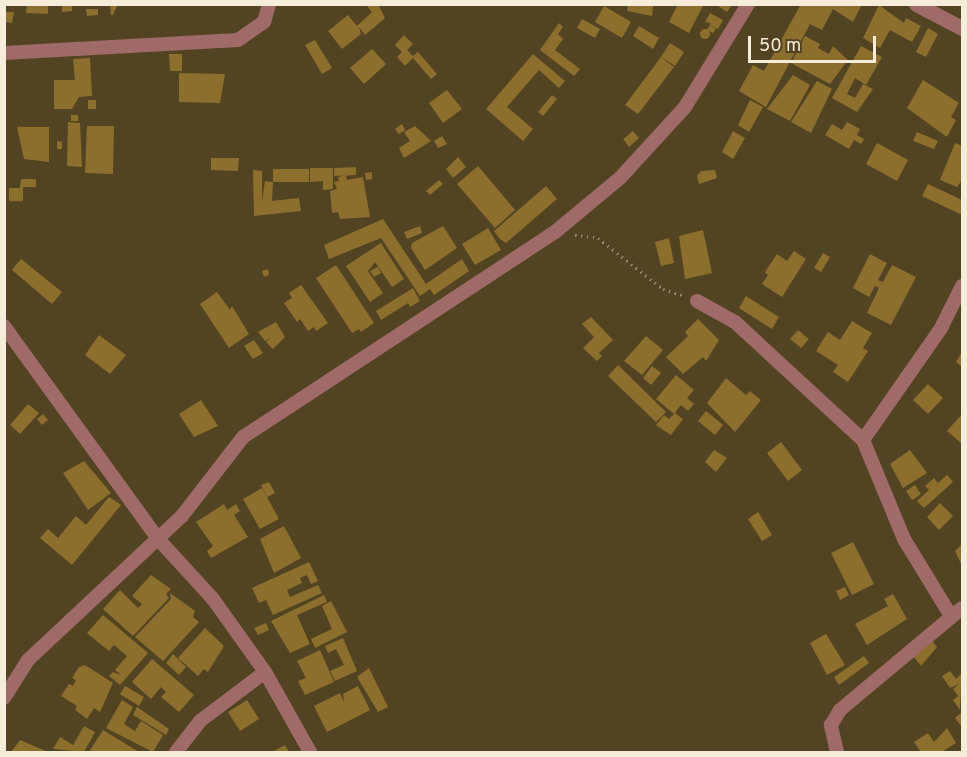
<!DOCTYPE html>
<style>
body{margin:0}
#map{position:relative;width:967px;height:757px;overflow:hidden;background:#524322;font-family:Overpass,sans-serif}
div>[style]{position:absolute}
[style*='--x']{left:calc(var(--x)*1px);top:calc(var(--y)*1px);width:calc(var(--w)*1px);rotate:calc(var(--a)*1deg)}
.building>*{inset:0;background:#8d6f2d}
.round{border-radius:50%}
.path>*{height:3px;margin-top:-1.5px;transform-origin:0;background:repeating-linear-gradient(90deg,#95896e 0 1.5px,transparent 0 6px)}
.minor>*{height:14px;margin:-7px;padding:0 7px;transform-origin:7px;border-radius:7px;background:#9f6a67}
.tertiary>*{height:15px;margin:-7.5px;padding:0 7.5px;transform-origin:7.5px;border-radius:7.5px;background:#9f6a67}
span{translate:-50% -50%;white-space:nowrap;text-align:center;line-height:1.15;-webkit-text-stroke:4.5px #524322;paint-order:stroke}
.frame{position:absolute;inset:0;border:6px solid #f5ecd9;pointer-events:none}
.scale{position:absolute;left:748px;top:36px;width:128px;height:27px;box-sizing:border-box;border:3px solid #f5ecd9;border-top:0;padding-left:8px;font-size:18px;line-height:21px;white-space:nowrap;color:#f5ecd9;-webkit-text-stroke:4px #524322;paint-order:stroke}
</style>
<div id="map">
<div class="building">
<i style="clip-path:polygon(27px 4px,48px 4px,48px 14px,26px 13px)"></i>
<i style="clip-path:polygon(62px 4px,72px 4px,72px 11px,62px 12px)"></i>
<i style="clip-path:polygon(110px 4px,118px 4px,113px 15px,111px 15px)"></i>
<i style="clip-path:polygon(378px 4px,385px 18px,365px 35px,359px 27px,361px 34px,342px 49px,328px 31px,348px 15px,357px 26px,372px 12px,367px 6px)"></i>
<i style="clip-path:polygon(628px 4px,653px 6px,652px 16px,627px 11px)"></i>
<i style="clip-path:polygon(678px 4px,704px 4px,689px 33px,669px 22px)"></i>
<i style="clip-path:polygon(715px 4px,729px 4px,731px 6px,727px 12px)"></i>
<i style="clip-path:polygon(801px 4px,862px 4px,853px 22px,833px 9px,822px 30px,810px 24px,766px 107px,739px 91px,753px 65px,764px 71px)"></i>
<i style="clip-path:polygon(879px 5px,904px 23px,906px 18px,921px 26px,912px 42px,890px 30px,880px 48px,863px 38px)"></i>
<i style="clip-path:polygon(604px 6px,631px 22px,622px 38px,595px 22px)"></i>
<i style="clip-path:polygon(86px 9px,98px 9px,98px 15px,87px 16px)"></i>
<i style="clip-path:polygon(4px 12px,14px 12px,12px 23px,4px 22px)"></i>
<i style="clip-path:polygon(710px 13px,723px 20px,718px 29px,710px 25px,716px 29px,713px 33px,707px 30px,711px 23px,705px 22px)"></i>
<i style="clip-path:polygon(582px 19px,600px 29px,595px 38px,577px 28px)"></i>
<i style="clip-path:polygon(559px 23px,563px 27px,558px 34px,563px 39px,555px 50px,580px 69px,574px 76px,540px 50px)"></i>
<i style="clip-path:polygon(639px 26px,659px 38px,653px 49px,633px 36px)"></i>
<i style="clip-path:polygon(928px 28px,938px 34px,926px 57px,916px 52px)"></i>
<i class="round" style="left:700px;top:29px;width:10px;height:10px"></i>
<i style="clip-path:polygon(404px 35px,413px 44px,407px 50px,413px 56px,418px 52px,437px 74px,431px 79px,413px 58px,405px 66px,397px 57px,402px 52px,395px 45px)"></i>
<i style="clip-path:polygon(805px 36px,820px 44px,818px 48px,829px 54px,833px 46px,848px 60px,830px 84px,791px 63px)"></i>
<i style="clip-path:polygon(315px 40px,332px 68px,322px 74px,305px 45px)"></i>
<i style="clip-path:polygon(670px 43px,684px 52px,675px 66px,661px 57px)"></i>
<i style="clip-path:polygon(861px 46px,882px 57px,866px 85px,855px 78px,847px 94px,855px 98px,863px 84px,873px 89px,857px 112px,832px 98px)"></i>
<i style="clip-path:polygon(372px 49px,386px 64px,364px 84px,350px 68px)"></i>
<i style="clip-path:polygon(169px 54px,182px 54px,182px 71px,170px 71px)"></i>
<i style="clip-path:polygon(533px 54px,565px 81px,559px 88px,539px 70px,507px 107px,533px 129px,523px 141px,486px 109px)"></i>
<i style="clip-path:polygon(661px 57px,674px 67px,638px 114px,625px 105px)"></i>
<i style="clip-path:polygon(90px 58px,92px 96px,79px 97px,72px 109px,54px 109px,54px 80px,75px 80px,73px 59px)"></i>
<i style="clip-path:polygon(179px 73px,225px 74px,220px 103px,179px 102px)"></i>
<i style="clip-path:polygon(793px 75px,810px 85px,790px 121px,767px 109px)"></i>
<i style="clip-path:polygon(923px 80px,959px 103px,951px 117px,956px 120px,947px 137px,907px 108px)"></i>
<i style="clip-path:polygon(817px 81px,832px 89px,811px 133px,791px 122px)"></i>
<i style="clip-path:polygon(447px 90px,462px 109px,443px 123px,429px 103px)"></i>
<i style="clip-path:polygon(552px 95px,557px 99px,543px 116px,538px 112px)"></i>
<i style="clip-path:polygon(88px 100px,96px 100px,96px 109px,88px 109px)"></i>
<i style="clip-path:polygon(750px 100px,763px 107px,749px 132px,738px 125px)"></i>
<i style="clip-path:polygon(71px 115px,78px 115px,78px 121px,71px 121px)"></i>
<i style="clip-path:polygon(68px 122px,80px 123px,82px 167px,67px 166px)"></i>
<i style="clip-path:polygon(847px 122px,860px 129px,857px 135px,864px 139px,861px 144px,854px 140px,849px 149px,825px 135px,832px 124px,842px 130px)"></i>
<i style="clip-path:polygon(402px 124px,405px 130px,399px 134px,395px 129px)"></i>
<i style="clip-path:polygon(87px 126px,114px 126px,113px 174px,85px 173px)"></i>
<i style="clip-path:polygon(415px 126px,431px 141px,404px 158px,399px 148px,410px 141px,404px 132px)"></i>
<i style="clip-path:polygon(17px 127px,49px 127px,49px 162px,24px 159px)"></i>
<i style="clip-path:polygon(633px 131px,639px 138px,629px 147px,623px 139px)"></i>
<i style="clip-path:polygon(733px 131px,745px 138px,733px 159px,722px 152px)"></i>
<i style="clip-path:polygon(917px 132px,938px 141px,934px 149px,913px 141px)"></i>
<i style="clip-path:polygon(442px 136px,447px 144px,438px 148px,434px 141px)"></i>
<i style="clip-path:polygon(57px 141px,62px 142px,62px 149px,57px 149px)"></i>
<i style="clip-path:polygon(877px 143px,908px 160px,897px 181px,866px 164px)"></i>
<i style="clip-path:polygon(955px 143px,962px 146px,962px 180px,957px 187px,940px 180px)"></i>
<i style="clip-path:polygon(458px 157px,466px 167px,453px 178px,446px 169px)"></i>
<i style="clip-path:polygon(211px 158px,239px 158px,238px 171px,211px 170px)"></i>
<i style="clip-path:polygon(478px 166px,515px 210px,495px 228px,457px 184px)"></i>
<i style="clip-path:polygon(356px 167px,356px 175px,334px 176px,334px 168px)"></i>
<i style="clip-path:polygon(333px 168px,333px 189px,323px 190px,323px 181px,310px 182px,310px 168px)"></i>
<i style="clip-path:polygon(273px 169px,309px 169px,309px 182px,273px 182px)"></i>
<i style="clip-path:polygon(253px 170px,262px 171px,262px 201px,265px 181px,273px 182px,272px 201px,299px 198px,301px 211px,254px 216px)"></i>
<i style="clip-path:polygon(715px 170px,717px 178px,699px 184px,697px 176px,701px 171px)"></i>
<i style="clip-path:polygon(372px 172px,372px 179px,366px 180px,365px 173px)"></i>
<i style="clip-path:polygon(346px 175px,347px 180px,363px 177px,370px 217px,340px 219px,338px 212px,332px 213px,330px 191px,337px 189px,334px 182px,339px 181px,338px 177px)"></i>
<i style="clip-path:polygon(21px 179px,36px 179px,36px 187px,23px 187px,23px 201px,9px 201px,9px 188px,20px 188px)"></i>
<i style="clip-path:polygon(439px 180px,443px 184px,430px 195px,426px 191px)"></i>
<i style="clip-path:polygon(928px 184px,962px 200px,962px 215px,922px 196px)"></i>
<i style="clip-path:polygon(546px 186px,557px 199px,506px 243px,500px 239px,494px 231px)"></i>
<i style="clip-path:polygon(383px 219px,426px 284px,462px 259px,469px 271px,434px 295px,430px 289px,420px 296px,381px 238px,329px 259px,324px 245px)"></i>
<i style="clip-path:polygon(420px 226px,422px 233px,407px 239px,404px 232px)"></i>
<i style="clip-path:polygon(443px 226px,457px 248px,425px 270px,411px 248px,412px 243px)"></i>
<i style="clip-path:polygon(488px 228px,501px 250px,475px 265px,462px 244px)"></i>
<i style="clip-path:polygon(703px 230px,712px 273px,685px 279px,679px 236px)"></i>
<i style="clip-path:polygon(669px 238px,674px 263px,661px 266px,655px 242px)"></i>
<i style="clip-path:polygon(381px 243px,404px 279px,392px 287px,375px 262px,368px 271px,383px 293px,370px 302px,346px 266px)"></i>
<i style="clip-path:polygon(794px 251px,806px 259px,782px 297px,762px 284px,768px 275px,765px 272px,777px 254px,787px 261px)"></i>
<i style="clip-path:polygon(823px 253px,830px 257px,821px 272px,814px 268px)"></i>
<i style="clip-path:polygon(870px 254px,887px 263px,878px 280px,883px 282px,892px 265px,916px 277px,891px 325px,867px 313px,879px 288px,875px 286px,869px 297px,853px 288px)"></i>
<i style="clip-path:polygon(21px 259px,62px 292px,52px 304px,12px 270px)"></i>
<i style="clip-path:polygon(336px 265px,374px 323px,361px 332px,359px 329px,352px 333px,316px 278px)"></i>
<i style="clip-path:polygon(378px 267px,381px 273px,374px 277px,370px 271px)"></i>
<i style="clip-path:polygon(268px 269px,269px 275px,264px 277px,262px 271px)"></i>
<i style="clip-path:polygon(301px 285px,328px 323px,316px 331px,314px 327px,308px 331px,300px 319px,297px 322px,284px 303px,292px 298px,289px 293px)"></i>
<i style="clip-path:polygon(413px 288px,420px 301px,410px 307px,408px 303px,381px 320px,376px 311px)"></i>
<i style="clip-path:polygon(217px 292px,230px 310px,232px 306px,249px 334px,229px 348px,200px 304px)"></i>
<i style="clip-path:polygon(746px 296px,779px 317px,772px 329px,739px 308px)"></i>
<i style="clip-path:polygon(591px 317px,613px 340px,599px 353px,602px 356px,597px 361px,583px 348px,594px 337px,582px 324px)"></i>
<i style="clip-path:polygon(698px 319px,719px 340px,706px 361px,703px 357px,683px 374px,666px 357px,688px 336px,685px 332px)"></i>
<i style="clip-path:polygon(852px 321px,872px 333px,863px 348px,868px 351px,848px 382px,833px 372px,838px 365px,816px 351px,828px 332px,840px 340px)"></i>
<i style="clip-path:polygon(276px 322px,285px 337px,273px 349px,266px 342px,271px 337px,265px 341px,258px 332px)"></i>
<i style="clip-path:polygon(798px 330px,809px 339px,801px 348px,790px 339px)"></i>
<i style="clip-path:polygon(99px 335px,126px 355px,110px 374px,85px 355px)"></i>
<i style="clip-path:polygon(646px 336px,663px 350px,642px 375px,624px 361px)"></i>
<i style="clip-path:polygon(254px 340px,263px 353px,253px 359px,244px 346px)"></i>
<i style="clip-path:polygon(962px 352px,962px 367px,956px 362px)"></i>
<i style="clip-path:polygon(618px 365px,666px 412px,656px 422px,608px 376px)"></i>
<i style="clip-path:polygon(652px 366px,661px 373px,651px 385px,643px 378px)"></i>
<i style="clip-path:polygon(676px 375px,694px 390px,687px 398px,694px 404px,688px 411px,681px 405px,674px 414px,656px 399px)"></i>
<i style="clip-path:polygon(726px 378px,746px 395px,750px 391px,761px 400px,735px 432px,707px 403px)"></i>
<i style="clip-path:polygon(928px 384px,943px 398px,928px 414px,913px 400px)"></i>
<i style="clip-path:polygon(201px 400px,218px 426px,194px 437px,179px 414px)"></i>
<i style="clip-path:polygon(28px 404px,39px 413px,20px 434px,10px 425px)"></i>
<i style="clip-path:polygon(706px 411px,723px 425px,715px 435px,698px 421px)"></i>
<i style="clip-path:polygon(675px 413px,683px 419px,671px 435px,656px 425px,664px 415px,669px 419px)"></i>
<i style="clip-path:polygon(43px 414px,48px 420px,42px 425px,37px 419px)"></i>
<i style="clip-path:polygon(962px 414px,962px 444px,947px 431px)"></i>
<i style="clip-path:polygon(781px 442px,802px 470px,788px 481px,767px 453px)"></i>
<i style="clip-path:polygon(714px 450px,727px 458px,716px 472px,705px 462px)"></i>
<i style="clip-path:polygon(910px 450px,927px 473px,903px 488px,890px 464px)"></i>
<i style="clip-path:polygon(84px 461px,111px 493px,88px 510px,63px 473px)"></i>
<i style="clip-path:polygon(947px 475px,953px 482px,924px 508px,917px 501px,929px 490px,925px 486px,934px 478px,938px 483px)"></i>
<i style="clip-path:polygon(269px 482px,275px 493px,267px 497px,261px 485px)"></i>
<i style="clip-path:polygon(915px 485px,921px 494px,912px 500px,906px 491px)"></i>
<i style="clip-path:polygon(262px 488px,279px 519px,260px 529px,243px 499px)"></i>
<i style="clip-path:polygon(109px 497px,121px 505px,72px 565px,40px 538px,48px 529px,58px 538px,76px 516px,86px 525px)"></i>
<i style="clip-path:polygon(940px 503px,953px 516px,939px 530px,927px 517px)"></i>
<i style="clip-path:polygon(224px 504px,227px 510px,236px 504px,240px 511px,234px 515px,248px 537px,211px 558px,207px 551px,213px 546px,196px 522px)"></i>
<i style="clip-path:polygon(758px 512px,772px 535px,762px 541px,748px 519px)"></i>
<i style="clip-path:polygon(284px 526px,301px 558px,274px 573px,260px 539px)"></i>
<i style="clip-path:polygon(853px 542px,874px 584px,852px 595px,831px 553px)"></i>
<i style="clip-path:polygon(962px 544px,962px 566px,955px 551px)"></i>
<i style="clip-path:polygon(309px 562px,318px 581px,311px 584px,307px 575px,300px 578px,302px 583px,287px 590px,290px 597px,318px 585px,322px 593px,273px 615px,266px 600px,259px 603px,252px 588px)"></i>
<i style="clip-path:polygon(151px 575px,171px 589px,166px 594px,169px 598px,133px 636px,103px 609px,120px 590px,138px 608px,142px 604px,132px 596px)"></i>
<i style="clip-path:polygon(845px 587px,849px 595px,840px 600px,836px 591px)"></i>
<i style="clip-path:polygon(170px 593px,195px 611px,193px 617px,199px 622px,163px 661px,135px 637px,171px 599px)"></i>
<i style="clip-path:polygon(893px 594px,907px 619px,867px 645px,855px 624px,888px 606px,884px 599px)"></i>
<i style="clip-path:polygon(324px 595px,327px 602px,297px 615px,310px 644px,290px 653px,271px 621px)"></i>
<i style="clip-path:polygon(331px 601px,347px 632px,315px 648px,311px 639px,332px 629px,322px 606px)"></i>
<i style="clip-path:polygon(103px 615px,148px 653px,120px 685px,109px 676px,113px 672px,121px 675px,115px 670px,127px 656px,114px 645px,109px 651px,87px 633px)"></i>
<i style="clip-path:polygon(266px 623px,269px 630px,258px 635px,254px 628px)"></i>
<i style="clip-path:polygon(205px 628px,224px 646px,208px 672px,204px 669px,198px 676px,178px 658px)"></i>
<i style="clip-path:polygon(826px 634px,845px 665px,827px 675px,810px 643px)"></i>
<i style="clip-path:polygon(929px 637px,937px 647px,921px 666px,910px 652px)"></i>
<i style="clip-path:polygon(343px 638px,357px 671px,335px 681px,330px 671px,344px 665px,336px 649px,328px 653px,325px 646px)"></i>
<i style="clip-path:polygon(320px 650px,334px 682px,305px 695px,298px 681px,306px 678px,297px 661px)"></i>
<i style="clip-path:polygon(173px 654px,186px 667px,179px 675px,166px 663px)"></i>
<i style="clip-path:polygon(864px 656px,869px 663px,839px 685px,834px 677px)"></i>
<i style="clip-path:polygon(152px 659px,194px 695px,179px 712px,161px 697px,166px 692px,161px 687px,151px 699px,132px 682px)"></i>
<i style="clip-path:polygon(85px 665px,113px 683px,100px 712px,94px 708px,87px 719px,75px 710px,77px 706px,61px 696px,69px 684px,73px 686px,76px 680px,72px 678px,79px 667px)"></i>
<i style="clip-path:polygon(369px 668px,388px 707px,378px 712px,357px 677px)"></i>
<i style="clip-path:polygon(950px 671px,956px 679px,962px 673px,960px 710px,953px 700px,958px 696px,953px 689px,959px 684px,950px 688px,942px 676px)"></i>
<i style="clip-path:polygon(125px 686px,144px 697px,139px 706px,120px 694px)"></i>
<i style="clip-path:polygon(358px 686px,370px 710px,327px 732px,314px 706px,340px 693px,344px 702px,343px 694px)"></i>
<i style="clip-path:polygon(122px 700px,133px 707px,124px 724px,135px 731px,141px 721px,163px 735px,153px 752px,106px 728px)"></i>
<i style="clip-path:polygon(247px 700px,259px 719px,240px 731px,228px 712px)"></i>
<i style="clip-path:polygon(137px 707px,169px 729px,166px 735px,133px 715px)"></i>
<i style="clip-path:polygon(962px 712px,962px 727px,955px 718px)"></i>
<i style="clip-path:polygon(84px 726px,95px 732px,84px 752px,53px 749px,60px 737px,73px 745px)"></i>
<i style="clip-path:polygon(947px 728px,956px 743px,942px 752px,921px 752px,914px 742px,928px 733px,934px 742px)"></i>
<i style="clip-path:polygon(103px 730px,139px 752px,89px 752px)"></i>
<i style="clip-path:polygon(20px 740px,48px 752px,11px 752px)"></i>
<i style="clip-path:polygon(285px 745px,289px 752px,272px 752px)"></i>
</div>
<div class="path">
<i style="--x:575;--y:235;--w:23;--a:7"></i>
<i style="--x:598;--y:238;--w:83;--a:38.1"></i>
<i style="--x:663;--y:289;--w:22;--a:18"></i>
</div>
<div class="minor">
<i style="--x:4;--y:53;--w:234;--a:-3.2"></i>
<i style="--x:238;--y:40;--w:32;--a:-35"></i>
<i style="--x:264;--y:22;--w:19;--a:-74"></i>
<i style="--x:697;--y:301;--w:43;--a:28.9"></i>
<i style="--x:735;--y:322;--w:174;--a:42.7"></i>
<i style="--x:863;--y:440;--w:107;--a:67.5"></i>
<i style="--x:904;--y:539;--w:90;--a:58.6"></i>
<i style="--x:4;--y:326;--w:264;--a:54.1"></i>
<i style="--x:159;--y:540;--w:80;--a:47.5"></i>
<i style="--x:213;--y:599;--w:90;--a:54.5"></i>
<i style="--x:265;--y:672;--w:92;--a:60.6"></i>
<i style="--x:863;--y:440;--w:136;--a:-55.1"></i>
<i style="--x:941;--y:328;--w:47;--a:-63.4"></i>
<i style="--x:4;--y:698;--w:45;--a:-57.7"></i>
<i style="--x:28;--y:660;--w:211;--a:-43.1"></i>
<i style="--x:182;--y:516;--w:100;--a:-52.3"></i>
<i style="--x:243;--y:437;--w:373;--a:-33.3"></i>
<i style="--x:555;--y:232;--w:85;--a:-39.7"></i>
<i style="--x:620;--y:178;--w:96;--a:-47.5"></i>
<i style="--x:685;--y:107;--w:121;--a:-58.5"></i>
<i style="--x:176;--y:752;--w:39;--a:-52"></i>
<i style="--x:200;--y:721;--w:81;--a:-37"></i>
<i style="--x:837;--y:752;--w:28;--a:-103"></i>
<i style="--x:831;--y:725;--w:17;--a:-59"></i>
<i style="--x:840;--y:710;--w:159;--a:-39.9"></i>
</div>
<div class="tertiary">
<i style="--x:916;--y:4;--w:52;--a:27.6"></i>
</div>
<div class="frame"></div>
<div class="scale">50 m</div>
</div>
